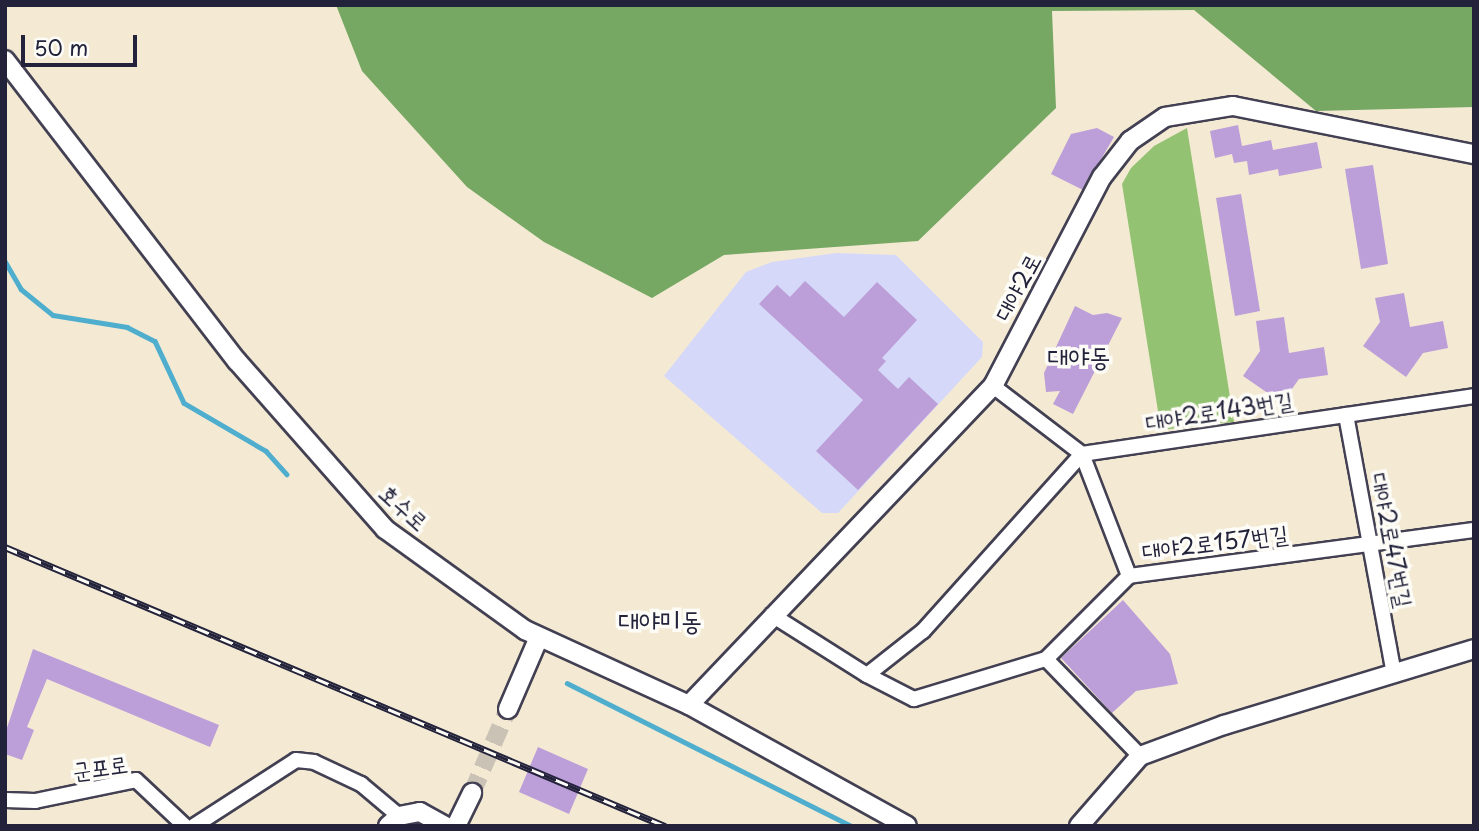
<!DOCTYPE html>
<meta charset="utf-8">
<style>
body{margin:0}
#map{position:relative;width:1479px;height:831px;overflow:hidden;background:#f4ead4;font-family:"Playpen Sans","Poor Story",sans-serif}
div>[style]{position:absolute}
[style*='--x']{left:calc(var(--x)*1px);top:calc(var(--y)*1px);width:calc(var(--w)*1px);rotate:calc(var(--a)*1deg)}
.built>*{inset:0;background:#d5d8f9}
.green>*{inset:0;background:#93c272}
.forest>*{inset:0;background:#76a864}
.stream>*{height:4.5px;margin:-2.25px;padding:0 2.25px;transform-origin:2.25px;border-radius:2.25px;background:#4faece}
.building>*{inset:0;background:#bc9ed8}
.tertiary-tunnel>*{height:18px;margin-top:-9px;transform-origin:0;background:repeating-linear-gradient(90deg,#cac2b5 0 18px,transparent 0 27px)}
.roads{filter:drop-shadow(2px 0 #424052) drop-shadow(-2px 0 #424052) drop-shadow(0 2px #424052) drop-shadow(0 -2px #424052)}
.minor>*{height:14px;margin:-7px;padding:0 7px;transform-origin:7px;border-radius:7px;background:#fff}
.tertiary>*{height:18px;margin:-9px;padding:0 9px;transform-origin:9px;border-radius:9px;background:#fff}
.rail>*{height:7px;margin-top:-3.5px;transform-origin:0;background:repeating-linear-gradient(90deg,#fdfcf7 0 13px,#22223b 0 26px);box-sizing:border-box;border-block:2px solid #22223b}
span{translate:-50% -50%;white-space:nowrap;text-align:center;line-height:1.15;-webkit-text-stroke:7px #fdfcf7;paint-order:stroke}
.street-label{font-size:23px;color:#22223b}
.quarter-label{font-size:26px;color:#22223b}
.frame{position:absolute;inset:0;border:7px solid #22223b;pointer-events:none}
.scale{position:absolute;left:21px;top:35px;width:116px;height:32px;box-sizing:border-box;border:4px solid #22223b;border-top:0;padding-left:9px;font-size:21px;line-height:24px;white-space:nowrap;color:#22223b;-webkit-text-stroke:5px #fdfcf7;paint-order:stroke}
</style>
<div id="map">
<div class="built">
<i style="clip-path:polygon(836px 253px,896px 255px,983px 342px,982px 357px,838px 513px,822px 513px,664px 376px,746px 272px,772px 262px)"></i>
</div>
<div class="green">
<i style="clip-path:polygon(1187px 128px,1234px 422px,1161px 430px,1122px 184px,1131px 168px,1154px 146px)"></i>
</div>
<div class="forest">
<i style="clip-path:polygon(336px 5px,1474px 5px,1474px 107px,1316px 111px,1194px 10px,1052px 11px,1056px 108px,918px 241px,724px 255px,652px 298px,544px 242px,467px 187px,362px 71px)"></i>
</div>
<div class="stream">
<i style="--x:5;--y:261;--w:32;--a:60"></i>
<i style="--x:21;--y:289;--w:41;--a:39.1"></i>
<i style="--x:53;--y:315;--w:75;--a:9.2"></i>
<i style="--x:127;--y:327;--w:31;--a:27"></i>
<i style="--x:155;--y:341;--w:68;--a:64.9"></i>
<i style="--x:184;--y:403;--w:95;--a:30.3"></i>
<i style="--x:266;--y:451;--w:31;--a:48"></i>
<i style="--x:567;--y:683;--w:318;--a:26.7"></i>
</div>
<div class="building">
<i style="clip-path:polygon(1238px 125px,1242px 146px,1271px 140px,1273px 150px,1317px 142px,1322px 168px,1279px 176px,1278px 169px,1249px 175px,1247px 161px,1234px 163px,1232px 154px,1215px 158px,1210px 131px)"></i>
<i style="clip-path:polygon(1097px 128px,1114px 137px,1083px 190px,1051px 174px,1071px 134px)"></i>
<i style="clip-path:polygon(1373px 165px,1388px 264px,1361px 269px,1345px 169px)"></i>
<i style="clip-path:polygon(1241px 194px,1260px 311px,1235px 316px,1216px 198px)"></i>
<i style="clip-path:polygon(805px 281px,844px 317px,877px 282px,917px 320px,882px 358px,886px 361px,878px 370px,898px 389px,909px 377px,938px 404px,858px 490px,816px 451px,863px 400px,759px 304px,777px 285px,790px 297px)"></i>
<i style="clip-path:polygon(1404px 293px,1410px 327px,1443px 321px,1448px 348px,1423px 353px,1406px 377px,1363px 346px,1380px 322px,1375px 298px)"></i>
<i style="clip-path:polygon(1075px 306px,1093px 315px,1107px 313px,1122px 318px,1073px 414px,1053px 404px,1060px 391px,1046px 392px,1044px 373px)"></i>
<i style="clip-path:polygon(1284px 317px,1289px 353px,1324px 347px,1328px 375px,1299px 379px,1282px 403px,1243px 376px,1260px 351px,1256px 321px)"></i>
<i style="clip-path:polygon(1123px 600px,1170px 654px,1178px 684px,1136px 691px,1112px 713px,1061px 658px)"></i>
<i style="clip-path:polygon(33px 649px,219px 725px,210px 747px,47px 679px,27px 727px,34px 730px,22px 760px,5px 754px,5px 734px)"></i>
<i style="clip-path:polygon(538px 747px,588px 769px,569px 814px,519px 792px)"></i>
</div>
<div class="tertiary-tunnel">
<i style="--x:472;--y:793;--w:91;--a:-66.8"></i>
</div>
<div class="roads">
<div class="minor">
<i style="--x:993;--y:386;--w:112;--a:37.4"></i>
<i style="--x:1082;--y:454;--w:396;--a:-8.4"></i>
<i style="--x:1346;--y:415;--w:263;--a:79.5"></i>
<i style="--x:772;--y:615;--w:112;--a:32.3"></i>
<i style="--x:867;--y:675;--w:53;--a:27.1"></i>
<i style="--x:914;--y:699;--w:138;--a:-16.9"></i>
<i style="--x:1046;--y:659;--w:117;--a:-45"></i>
<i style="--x:1129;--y:576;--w:348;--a:-7.6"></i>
<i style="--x:1046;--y:659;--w:135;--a:45.9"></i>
<i style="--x:867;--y:675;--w:71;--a:-38.2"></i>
<i style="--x:923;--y:631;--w:238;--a:-48.1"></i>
<i style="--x:1082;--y:454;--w:131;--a:68.9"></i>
<i style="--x:5;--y:800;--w:30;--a:2"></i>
<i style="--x:35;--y:801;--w:103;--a:-11.7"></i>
<i style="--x:136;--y:780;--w:67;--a:43.2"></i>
<i style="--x:194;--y:826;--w:121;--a:-32.9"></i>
<i style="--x:296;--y:760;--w:18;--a:6"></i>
<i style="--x:314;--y:762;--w:52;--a:25.1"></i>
<i style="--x:361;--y:784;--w:50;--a:40.1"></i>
</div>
<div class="tertiary">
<i style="--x:5;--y:60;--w:380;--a:52.4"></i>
<i style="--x:237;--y:361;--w:224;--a:48.6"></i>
<i style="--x:385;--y:529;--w:173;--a:35.8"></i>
<i style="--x:525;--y:630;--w:180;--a:24.6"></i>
<i style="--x:689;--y:705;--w:249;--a:29"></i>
<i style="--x:689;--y:705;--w:441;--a:-46.4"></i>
<i style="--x:993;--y:386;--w:236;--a:-62.5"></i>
<i style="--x:1102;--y:177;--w:46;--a:-52.1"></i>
<i style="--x:1130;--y:141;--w:42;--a:-34.4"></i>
<i style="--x:1165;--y:117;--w:69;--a:-9.2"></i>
<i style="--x:1233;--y:106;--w:246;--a:11.3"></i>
<i style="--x:508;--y:709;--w:78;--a:-66.7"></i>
<i style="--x:388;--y:826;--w:15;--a:-42"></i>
<i style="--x:399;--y:816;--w:21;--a:-11"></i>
<i style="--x:420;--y:812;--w:29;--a:29"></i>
<i style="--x:456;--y:826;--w:37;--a:-64"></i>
<i style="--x:1079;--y:826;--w:93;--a:-48.9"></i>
<i style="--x:1140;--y:756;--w:90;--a:-20.3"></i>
<i style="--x:1224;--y:725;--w:261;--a:-16.9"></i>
</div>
</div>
<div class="rail">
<i style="--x:5;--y:547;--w:717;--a:22.92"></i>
</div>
<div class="street-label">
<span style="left:1017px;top:287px;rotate:-62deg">대야2로</span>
<span style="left:1219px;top:411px;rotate:-9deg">대야2로143번길</span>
<span style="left:404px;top:507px;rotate:42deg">호수로</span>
<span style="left:1392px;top:540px;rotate:79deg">대야2로47번길</span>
<span style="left:1215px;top:542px;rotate:-7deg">대야2로157번길</span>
<span style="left:100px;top:767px;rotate:-8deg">군포로</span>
</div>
<div class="quarter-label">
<span style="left:1079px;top:356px">대야동</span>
<span style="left:660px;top:620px">대야미동</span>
</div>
<div class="frame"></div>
<div class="scale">50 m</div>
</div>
